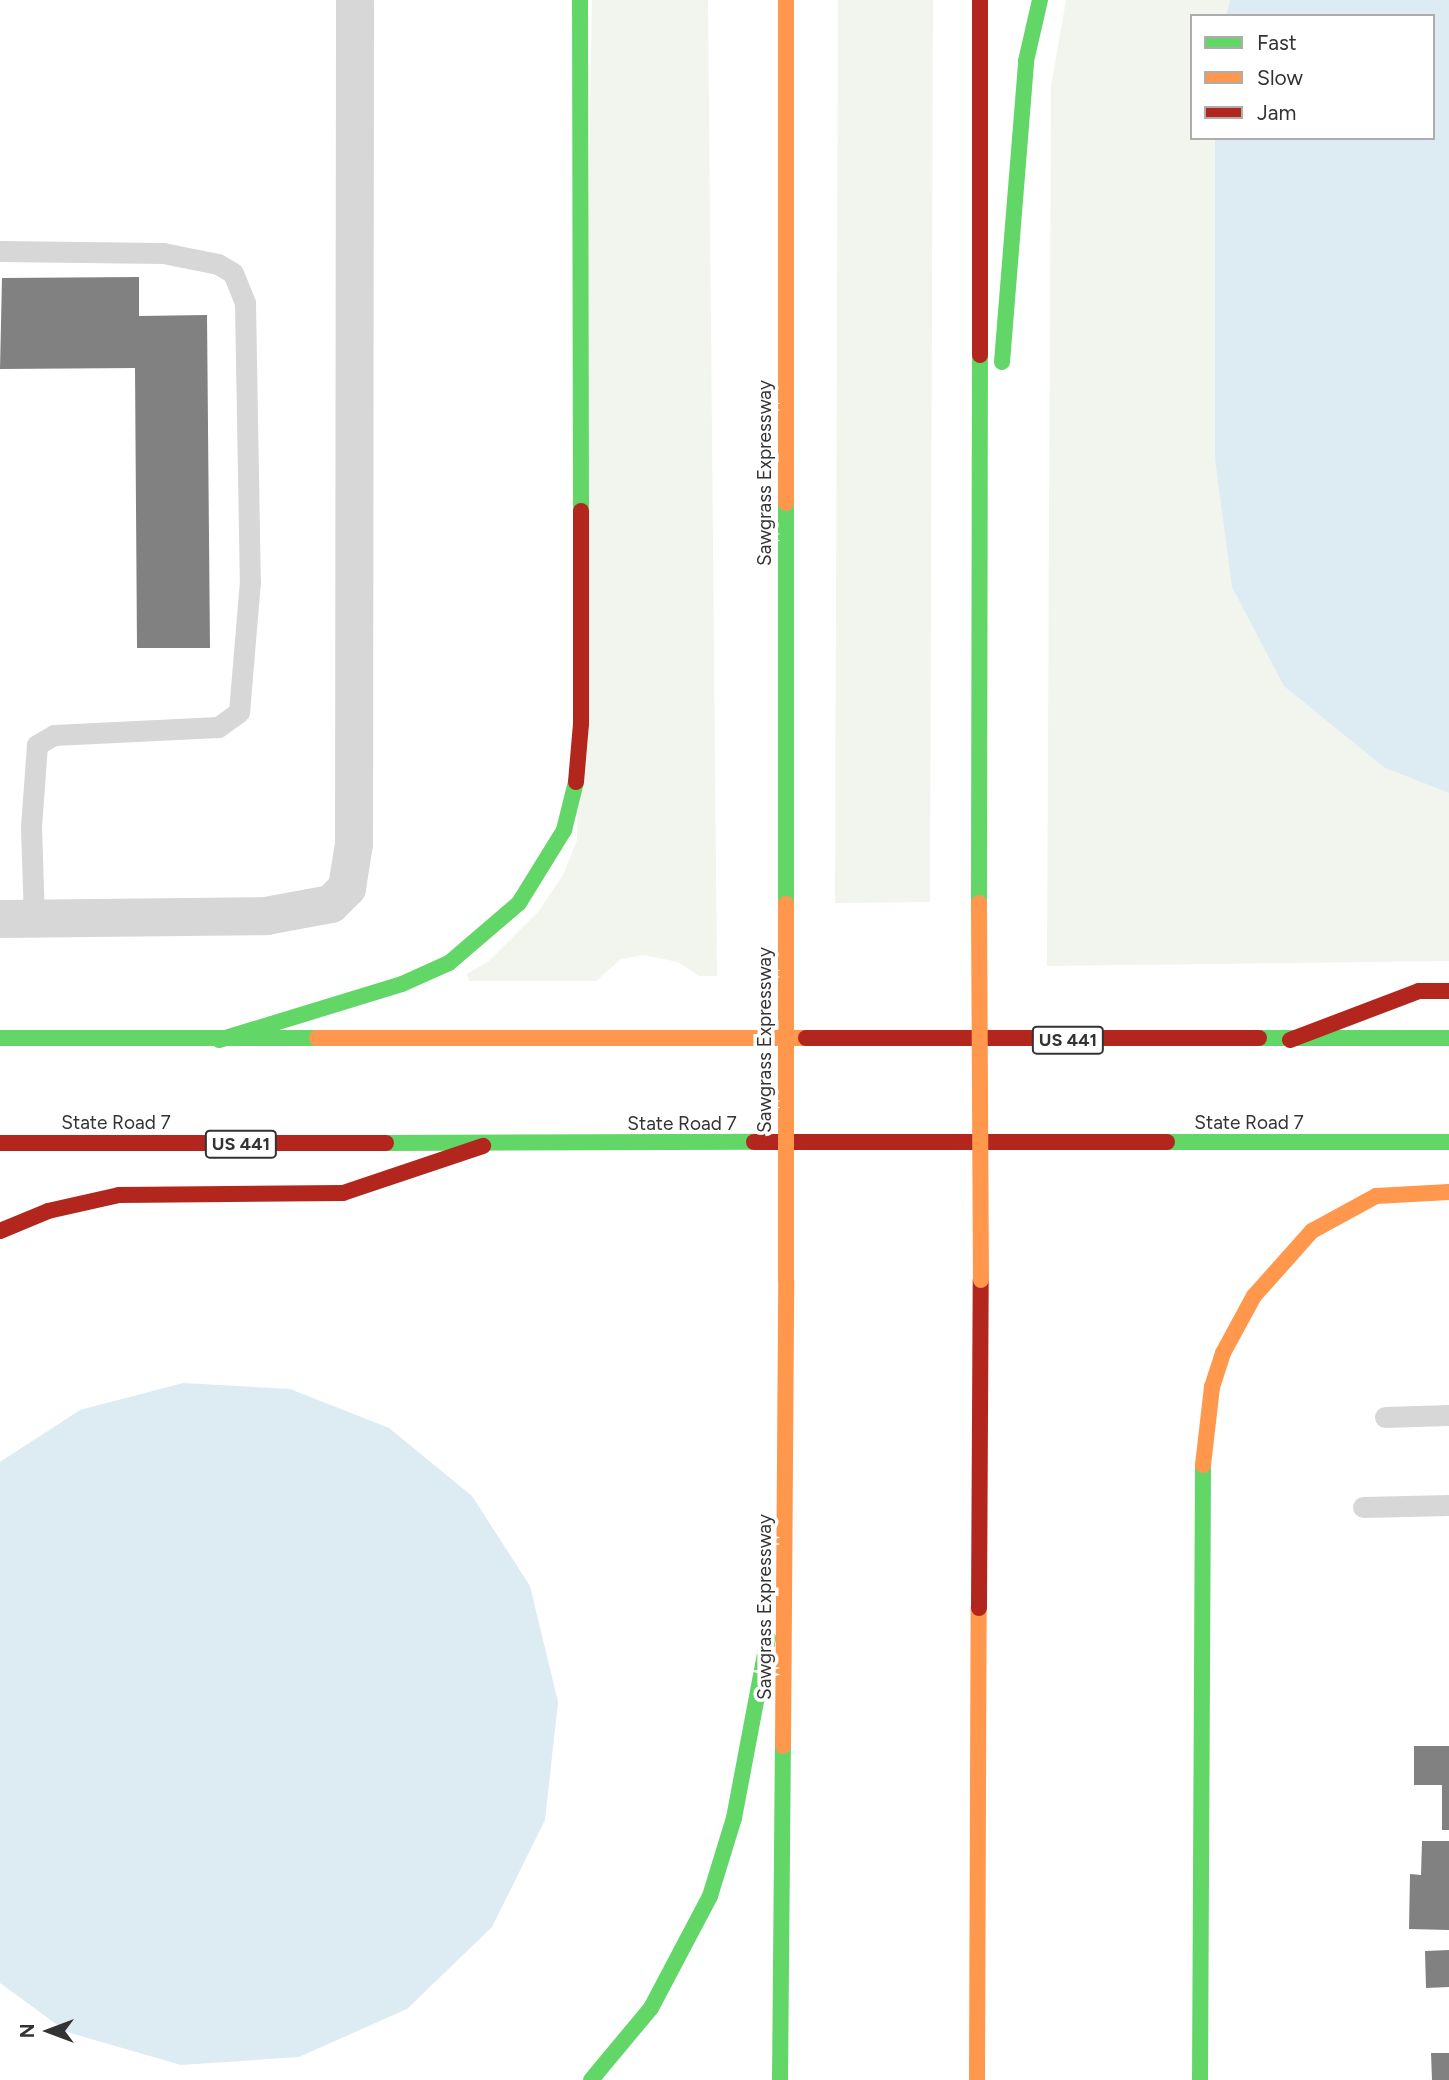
<!DOCTYPE html>
<style>
body{margin:0}
#map{position:relative;width:1449px;height:2080px;overflow:hidden;background:#fff;font-family:Figtree,sans-serif}
div>[style]{position:absolute}
[style*='--x']{left:calc(var(--x)*1px);top:calc(var(--y)*1px);width:calc(var(--w)*1px);rotate:calc(var(--a)*1deg)}
.green>*{inset:0;background:#f1f5ed}
.water>*{inset:0;background:#ddebf3}
.building>*{inset:0;background:#818181}
.lane>*{height:21px;margin:-10.5px;padding:0 10.5px;transform-origin:10.5px;border-radius:10.5px;background:#d7d7d7}
.street>*{height:38px;margin:-19px;padding:0 19px;transform-origin:19px;border-radius:19px;background:#d7d7d7}
.fast>*{height:16px;margin:-8px;padding:0 8px;transform-origin:8px;border-radius:8px;background:#63d668}
.slow>*{height:16px;margin:-8px;padding:0 8px;transform-origin:8px;border-radius:8px;background:#ff974d}
.jam>*{height:16px;margin:-8px;padding:0 8px;transform-origin:8px;border-radius:8px;background:#b3261e}
.slow-bridge>*{height:16px;margin:-8px;padding:0 8px;transform-origin:8px;border-radius:8px;background:#ff974d}
span{translate:-50% -50%;white-space:nowrap;text-align:center;line-height:1.15;-webkit-text-stroke:7px #fff;paint-order:stroke}
.shield-label span{padding:2px 5px;background:#fff;border:2px solid;border-radius:5px;-webkit-text-stroke-width:0}
.shield-label{font-size:18px;color:#333;font-weight:700}
.street-label{font-size:19px;color:#333}
.legend{position:absolute;left:1190px;top:14px;width:245px;height:126px;box-sizing:border-box;background:#fff;border:2px solid #adadad;margin:0;padding:9px 12px;list-style:none;font-size:21px;color:#333}
.legend li{display:flex;align-items:center;gap:14px;height:35px}
.legend b{width:35px;border:2px solid #adadad}
.north{position:absolute;left:14px;top:1996px;width:70px;height:70px;-webkit-text-stroke:5px #fff;paint-order:stroke;rotate:270deg;font-size:19px;font-weight:700;line-height:28px;text-align:center;color:#333}
.north::after{content:'';display:block;margin:auto;width:24px;height:32px;background:#333;clip-path:polygon(50% 0,100% 100%,50% 72%,0 100%)}
</style>
<div id="map">
<div class="green">
<i style="clip-path:polygon(592px 0,708px 0,717px 976px,699px 976px,678px 962px,644px 955px,621px 959px,596px 981px,469px 981px,467px 974px,489px 961px,538px 912px,563px 875px,577px 840px)"></i>
<i style="clip-path:polygon(838px 0,933px 0,930px 902px,835px 903px)"></i>
<i style="clip-path:polygon(1066px 0,1230px 0,1226px 16px,1192px 16px,1192px 138px,1215px 138px,1215px 459px,1385px 768px,1449px 793px,1449px 961px,1047px 966px,1051px 87px)"></i>
</div>
<div class="water">
<i style="clip-path:polygon(1230px 0,1449px 0,1449px 793px,1385px 768px,1284px 686px,1232px 587px,1215px 459px,1215px 138px,1433px 138px,1433px 16px,1226px 16px)"></i>
<i style="clip-path:polygon(183px 1383px,290px 1389px,389px 1428px,472px 1496px,530px 1586px,558px 1702px,545px 1820px,492px 1927px,407px 2009px,299px 2057px,181px 2065px,67px 2032px,0 1983px,0 1462px,80px 1410px)"></i>
</div>
<div class="building">
<i style="clip-path:polygon(139px 277px,139px 316px,207px 315px,210px 648px,137px 648px,135px 368px,0 369px,2px 278px)"></i>
<i style="clip-path:polygon(1414px 1746px,1449px 1746px,1449px 1830px,1442px 1830px,1442px 1785px,1414px 1785px)"></i>
<i style="clip-path:polygon(1422px 1841px,1449px 1841px,1449px 1930px,1409px 1929px,1410px 1874px,1421px 1875px)"></i>
<i style="clip-path:polygon(1449px 1950px,1449px 1987px,1426px 1988px,1425px 1951px)"></i>
<i style="clip-path:polygon(1431px 2053px,1449px 2053px,1449px 2080px,1432px 2080px)"></i>
</div>
<div class="lane">
<i style="--x:0;--y:251;--w:163;--a:0.7"></i>
<i style="--x:163;--y:253;--w:56;--a:11.3"></i>
<i style="--x:218;--y:264;--w:17;--a:31"></i>
<i style="--x:233;--y:273;--w:32;--a:68"></i>
<i style="--x:245;--y:303;--w:278;--a:89"></i>
<i style="--x:250;--y:581;--w:131;--a:94.8"></i>
<i style="--x:239;--y:712;--w:26;--a:144"></i>
<i style="--x:218;--y:727;--w:164;--a:177.2"></i>
<i style="--x:54;--y:735;--w:20;--a:150"></i>
<i style="--x:37;--y:745;--w:81;--a:94.2"></i>
<i style="--x:31;--y:826;--w:93;--a:88.2"></i>
<i style="--x:1385;--y:1417;--w:64;--a:-1.8"></i>
<i style="--x:1363;--y:1507;--w:86;--a:-1.3"></i>
</div>
<div class="street">
<i style="--x:0;--y:919;--w:266;--a:-0.6"></i>
<i style="--x:266;--y:916;--w:66;--a:-10.5"></i>
<i style="--x:331;--y:904;--w:23;--a:-45"></i>
<i style="--x:347;--y:888;--w:45;--a:-81"></i>
<i style="--x:354;--y:844;--w:844;--a:-89.93"></i>
</div>
<div class="fast">
<i style="--x:580;--y:0;--w:511;--a:89.89"></i>
<i style="--x:1002;--y:362;--w:302;--a:-85.4"></i>
<i style="--x:1026;--y:61;--w:63;--a:-77.1"></i>
<i style="--x:786;--y:503;--w:401;--a:90"></i>
<i style="--x:979;--y:903;--w:548;--a:-89.9"></i>
<i style="--x:0;--y:1038;--w:317;--a:0"></i>
<i style="--x:1259;--y:1038;--w:190;--a:0"></i>
<i style="--x:219;--y:1040;--w:191;--a:-17"></i>
<i style="--x:402;--y:984;--w:51;--a:-24.1"></i>
<i style="--x:449;--y:963;--w:92;--a:-40.6"></i>
<i style="--x:519;--y:903;--w:86;--a:-58.3"></i>
<i style="--x:564;--y:830;--w:49;--a:-76"></i>
<i style="--x:1167;--y:1142;--w:282;--a:0"></i>
<i style="--x:386;--y:1143;--w:368;--a:-0.2"></i>
<i style="--x:591;--y:2080;--w:94;--a:-50.2"></i>
<i style="--x:651;--y:2008;--w:127;--a:-62.2"></i>
<i style="--x:710;--y:1896;--w:82;--a:-72.9"></i>
<i style="--x:734;--y:1818;--w:183;--a:-79.3"></i>
<i style="--x:780;--y:2080;--w:334;--a:-89.5"></i>
<i style="--x:1200;--y:2080;--w:615;--a:-89.72"></i>
</div>
<div class="slow">
<i style="--x:786;--y:0;--w:503;--a:90"></i>
<i style="--x:317;--y:1038;--w:489;--a:0"></i>
<i style="--x:1203;--y:1465;--w:79;--a:-83.4"></i>
<i style="--x:1212;--y:1387;--w:36;--a:-72"></i>
<i style="--x:1223;--y:1353;--w:65;--a:-61.5"></i>
<i style="--x:1254;--y:1296;--w:87;--a:-48.3"></i>
<i style="--x:1312;--y:1231;--w:73;--a:-28.7"></i>
<i style="--x:1376;--y:1196;--w:73;--a:-3.1"></i>
<i style="--x:783;--y:1746;--w:466;--a:-89.6"></i>
<i style="--x:977;--y:2080;--w:472;--a:-89.8"></i>
</div>
<div class="jam">
<i style="--x:980;--y:355;--w:355;--a:-90"></i>
<i style="--x:576;--y:782;--w:58;--a:-85.1"></i>
<i style="--x:581;--y:724;--w:213;--a:-90"></i>
<i style="--x:806;--y:1038;--w:453;--a:0"></i>
<i style="--x:1290;--y:1040;--w:138;--a:-20.8"></i>
<i style="--x:1419;--y:991;--w:30;--a:0"></i>
<i style="--x:754;--y:1142;--w:413;--a:0"></i>
<i style="--x:0;--y:1143;--w:386;--a:0"></i>
<i style="--x:0;--y:1231;--w:52;--a:-22.6"></i>
<i style="--x:48;--y:1211;--w:73;--a:-12.7"></i>
<i style="--x:119;--y:1195;--w:224;--a:-0.5"></i>
<i style="--x:343;--y:1193;--w:148;--a:-18.6"></i>
<i style="--x:979;--y:1608;--w:328;--a:-89.7"></i>
</div>
<div class="slow-bridge">
<i style="--x:979;--y:903;--w:377;--a:89.7"></i>
<i style="--x:786;--y:904;--w:376;--a:90"></i>
</div>
<div class="shield-label">
<span style="left:1068px;top:1040px">US 441</span>
<span style="left:241px;top:1144px">US 441</span>
</div>
<div class="street-label">
<span style="left:765px;top:473px;rotate:-90deg">Sawgrass Expressway</span>
<span style="left:765px;top:1040px;rotate:-90deg">Sawgrass Expressway</span>
<span style="left:116px;top:1123px">State Road 7</span>
<span style="left:1249px;top:1123px">State Road 7</span>
<span style="left:682px;top:1124px">State Road 7</span>
<span style="left:765px;top:1607px;rotate:-90deg">Sawgrass Expressway</span>
</div>
<ul class="legend">
<li><b style="height:9px;background:#63d668"></b>Fast</li>
<li><b style="height:9px;background:#ff974d"></b>Slow</li>
<li><b style="height:9px;background:#b3261e"></b>Jam</li>
</ul>
<div class="north">N</div>
</div>
